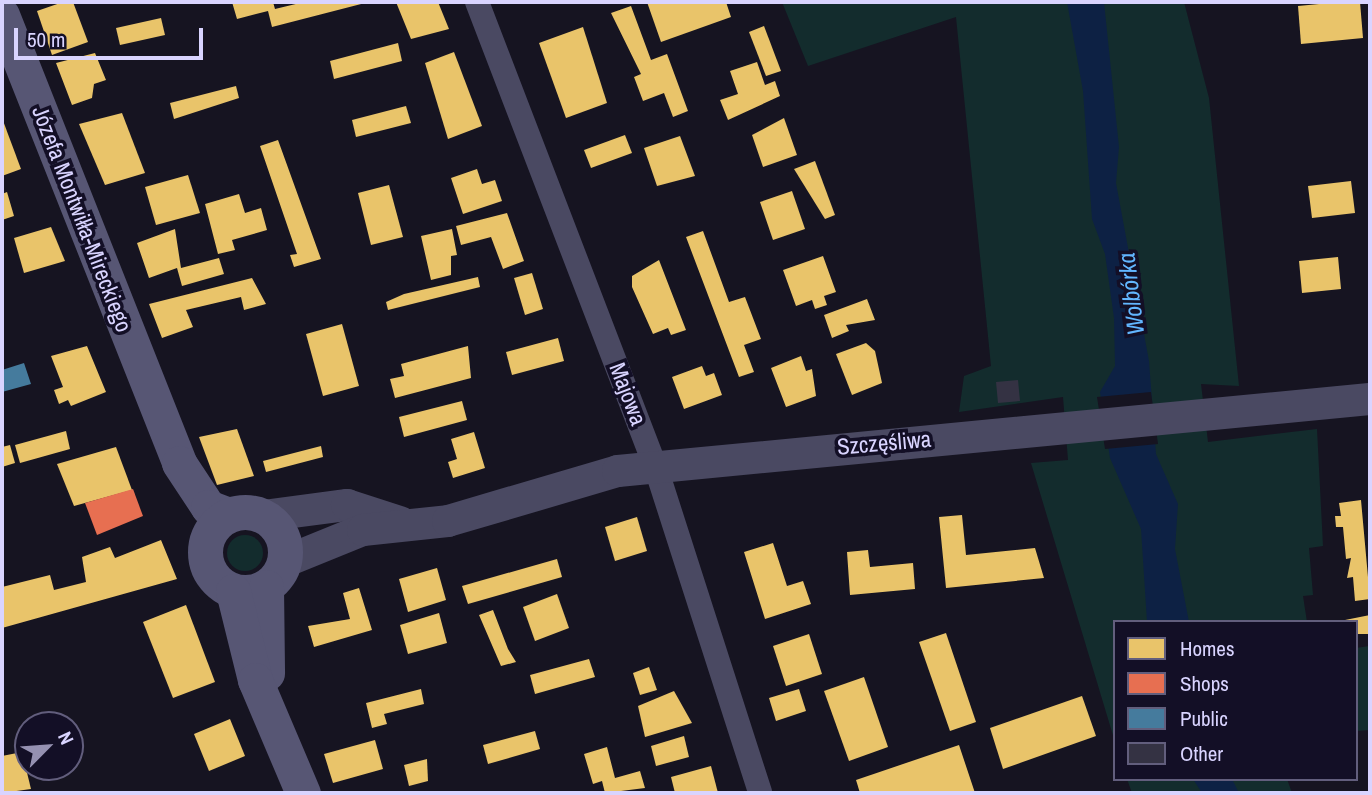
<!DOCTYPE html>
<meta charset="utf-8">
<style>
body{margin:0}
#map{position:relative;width:1372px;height:795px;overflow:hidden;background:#161421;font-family:"Archivo Narrow",sans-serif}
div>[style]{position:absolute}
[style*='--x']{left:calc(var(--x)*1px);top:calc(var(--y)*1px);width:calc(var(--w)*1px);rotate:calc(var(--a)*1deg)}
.green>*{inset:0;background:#132c2d}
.round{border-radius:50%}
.water>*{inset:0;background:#0d2144}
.pier>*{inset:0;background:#161421}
.homes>*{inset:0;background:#e9c46a}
.shops>*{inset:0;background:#e76f51}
.public>*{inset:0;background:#457b9d}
.building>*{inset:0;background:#343243}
.minor>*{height:24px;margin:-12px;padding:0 12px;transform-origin:12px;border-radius:12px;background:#4a4962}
.tertiary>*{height:32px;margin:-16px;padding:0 16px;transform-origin:16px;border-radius:16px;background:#4a4962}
.secondary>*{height:35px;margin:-17.5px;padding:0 17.5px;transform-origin:17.5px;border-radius:17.5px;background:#575674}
.secondary>.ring{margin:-17.5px;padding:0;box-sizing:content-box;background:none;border:35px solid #575674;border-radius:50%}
span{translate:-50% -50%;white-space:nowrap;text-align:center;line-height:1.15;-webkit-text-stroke:7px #130f26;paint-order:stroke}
.street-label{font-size:23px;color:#d9d4ff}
.water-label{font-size:24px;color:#62b6ff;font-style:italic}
.frame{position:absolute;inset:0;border:4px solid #d9d4ff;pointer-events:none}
.legend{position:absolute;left:1113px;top:620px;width:245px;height:161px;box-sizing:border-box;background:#130f26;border:2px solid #625e7d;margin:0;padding:9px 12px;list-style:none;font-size:21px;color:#d9d4ff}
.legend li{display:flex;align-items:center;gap:14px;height:35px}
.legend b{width:35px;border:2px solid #625e7d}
.north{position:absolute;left:14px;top:711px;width:70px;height:70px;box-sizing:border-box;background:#130f26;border:2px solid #625e7d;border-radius:50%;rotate:65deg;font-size:19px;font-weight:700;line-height:28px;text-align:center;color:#d9d4ff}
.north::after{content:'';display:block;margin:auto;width:24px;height:32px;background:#9591b1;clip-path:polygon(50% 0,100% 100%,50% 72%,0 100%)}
.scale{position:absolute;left:14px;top:28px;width:189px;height:32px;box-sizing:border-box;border:4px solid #d9d4ff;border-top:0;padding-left:9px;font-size:21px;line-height:24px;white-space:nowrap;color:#d9d4ff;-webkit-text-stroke:5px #130f26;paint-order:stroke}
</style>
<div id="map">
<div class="green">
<i style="clip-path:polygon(782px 2px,1184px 2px,1209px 98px,1239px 386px,1201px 384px,1208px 442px,1317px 429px,1323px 546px,1309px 548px,1313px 595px,1303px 596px,1307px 622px,1115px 622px,1115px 742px,1031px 463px,1068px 460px,1063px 397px,959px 412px,964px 376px,991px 366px,956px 17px,808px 66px)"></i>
<i class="round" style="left:227px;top:535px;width:36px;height:36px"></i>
<i style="clip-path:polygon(1369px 646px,1370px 730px,1356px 731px,1356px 648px)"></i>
<i style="clip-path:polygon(1127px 779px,1287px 779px,1292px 793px,1132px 793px)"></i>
</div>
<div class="water">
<i style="clip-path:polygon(1067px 2px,1104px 2px,1119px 147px,1116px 183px,1149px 361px,1156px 454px,1178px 504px,1175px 549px,1189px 622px,1147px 622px,1141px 529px,1110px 458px,1100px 392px,1115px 366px,1114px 318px,1105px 254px,1092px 219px,1083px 91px)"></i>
<i style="clip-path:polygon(1193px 779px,1232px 779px,1239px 793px,1202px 793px)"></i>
</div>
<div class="pier">
<i style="clip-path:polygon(1151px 392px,1158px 444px,1105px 449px,1097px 397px)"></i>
</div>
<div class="homes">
<i style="clip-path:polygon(63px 2px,73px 2px,88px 42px,52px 55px,37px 11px)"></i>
<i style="clip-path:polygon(232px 2px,273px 2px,275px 9px,304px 2px,365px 3px,272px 27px,268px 11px,237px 19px)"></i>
<i style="clip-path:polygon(396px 2px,438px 2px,449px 29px,411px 39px)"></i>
<i style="clip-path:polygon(647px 2px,726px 2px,731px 17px,661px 42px)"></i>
<i style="clip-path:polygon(1340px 2px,1360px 2px,1363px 38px,1301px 44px,1298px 6px)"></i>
<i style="clip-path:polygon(631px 6px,651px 60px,667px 54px,688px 111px,673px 117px,664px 93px,643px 101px,634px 77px,641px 74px,611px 13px)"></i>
<i style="clip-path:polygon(161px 18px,165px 35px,120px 45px,116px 28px)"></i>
<i style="clip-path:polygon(764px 26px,781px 71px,766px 76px,749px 32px)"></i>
<i style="clip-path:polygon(583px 27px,607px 103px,566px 118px,539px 43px)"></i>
<i style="clip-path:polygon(398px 43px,402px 61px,334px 79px,330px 61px)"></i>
<i style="clip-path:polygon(454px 52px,482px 126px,448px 139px,425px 63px)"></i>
<i style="clip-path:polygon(95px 53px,106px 80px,94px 84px,92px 98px,72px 105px,56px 63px)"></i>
<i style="clip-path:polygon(757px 62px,765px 85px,775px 81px,780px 96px,728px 120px,720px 100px,738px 94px,730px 71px)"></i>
<i style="clip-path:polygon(236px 86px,239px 98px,174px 119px,170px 103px)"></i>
<i style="clip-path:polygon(406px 106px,411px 123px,356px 137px,352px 120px)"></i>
<i style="clip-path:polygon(122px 113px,145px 173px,105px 185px,79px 124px)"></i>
<i style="clip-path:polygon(2px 118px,21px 169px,2px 176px)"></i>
<i style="clip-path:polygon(784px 118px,797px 155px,763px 167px,752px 135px)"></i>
<i style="clip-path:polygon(625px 135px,632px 153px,591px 168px,584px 150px)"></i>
<i style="clip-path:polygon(680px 136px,695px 176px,657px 186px,644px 148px)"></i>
<i style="clip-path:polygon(278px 140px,321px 259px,294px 267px,290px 255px,297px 254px,260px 146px)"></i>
<i style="clip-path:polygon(815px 161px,835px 215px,825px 219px,794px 169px)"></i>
<i style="clip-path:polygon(477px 169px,482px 184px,495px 180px,502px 201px,463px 214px,451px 178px)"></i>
<i style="clip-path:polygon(188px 175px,200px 213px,156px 225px,145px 187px)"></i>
<i style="clip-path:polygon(1351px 181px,1355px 213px,1312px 218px,1308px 186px)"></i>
<i style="clip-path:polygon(389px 185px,403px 237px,371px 245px,358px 193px)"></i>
<i style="clip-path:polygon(792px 191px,805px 229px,773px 240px,760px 202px)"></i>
<i style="clip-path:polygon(7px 192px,14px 216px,2px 220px,2px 194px)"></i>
<i style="clip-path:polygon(239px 194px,245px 213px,261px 208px,267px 230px,232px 240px,235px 250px,218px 254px,205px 204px)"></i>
<i style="clip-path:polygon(507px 213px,524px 261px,503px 269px,491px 237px,461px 245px,456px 226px)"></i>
<i style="clip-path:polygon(51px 227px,65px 261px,24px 273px,14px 238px)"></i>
<i style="clip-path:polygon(175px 229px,181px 268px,219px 258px,224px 274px,182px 286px,177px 268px,149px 278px,137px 243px)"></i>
<i style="clip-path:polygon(452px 229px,457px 255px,451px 256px,451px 275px,431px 280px,421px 236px)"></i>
<i style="clip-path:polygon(703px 231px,729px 302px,745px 297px,761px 339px,744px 345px,754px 372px,739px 377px,686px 237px)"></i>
<i style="clip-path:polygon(823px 256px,836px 292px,824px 296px,827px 305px,815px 309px,812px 300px,796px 306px,783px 270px)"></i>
<i style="clip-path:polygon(1338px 257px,1341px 289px,1302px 293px,1299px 261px)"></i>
<i style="clip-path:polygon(659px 260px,686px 330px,671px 335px,668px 328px,653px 334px,632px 287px,632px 276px)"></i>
<i style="clip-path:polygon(532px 273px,543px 309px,525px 315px,514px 278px)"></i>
<i style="clip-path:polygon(478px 277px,480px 287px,388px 310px,386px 302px,404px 294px)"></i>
<i style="clip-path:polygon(252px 278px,266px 304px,244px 310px,241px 297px,186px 310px,193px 327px,162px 338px,149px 304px)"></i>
<i style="clip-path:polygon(867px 299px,875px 320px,846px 325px,849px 331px,832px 338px,824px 315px)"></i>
<i style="clip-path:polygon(342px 324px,359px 386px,323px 396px,306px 334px)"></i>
<i style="clip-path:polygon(558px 338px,564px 361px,512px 375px,506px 352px)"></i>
<i style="clip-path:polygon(866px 343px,875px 351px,882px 383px,852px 395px,836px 354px)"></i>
<i style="clip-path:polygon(87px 346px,106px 392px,71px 406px,68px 400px,59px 404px,54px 390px,63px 387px,51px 356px)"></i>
<i style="clip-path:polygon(468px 346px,471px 378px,395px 398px,390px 379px,404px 376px,401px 364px)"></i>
<i style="clip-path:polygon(801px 356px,806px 371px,812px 369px,816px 396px,786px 407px,771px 368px)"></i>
<i style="clip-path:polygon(702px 366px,706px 376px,714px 373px,722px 395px,684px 409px,672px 377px)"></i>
<i style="clip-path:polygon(462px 401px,467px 420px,404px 437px,399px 417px)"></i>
<i style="clip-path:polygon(237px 429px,254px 476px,217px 485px,199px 437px)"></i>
<i style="clip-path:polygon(66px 431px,70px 449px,20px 463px,15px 445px)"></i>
<i style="clip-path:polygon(474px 432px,485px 468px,453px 478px,448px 462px,457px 459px,451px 439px)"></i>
<i style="clip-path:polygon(10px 445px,15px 463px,2px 467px,2px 447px)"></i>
<i style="clip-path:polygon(321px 446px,323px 457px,266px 472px,263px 461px)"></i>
<i style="clip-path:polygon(116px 447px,132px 490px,74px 506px,57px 464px)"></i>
<i style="clip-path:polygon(1361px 500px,1370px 599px,1355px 601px,1353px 577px,1347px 578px,1351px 558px,1346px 559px,1343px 527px,1336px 527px,1335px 516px,1341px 516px,1339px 503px)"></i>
<i style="clip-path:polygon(962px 515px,966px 555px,1035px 548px,1044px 578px,946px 588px,939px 517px)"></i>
<i style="clip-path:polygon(637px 517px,647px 551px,615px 561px,605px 527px)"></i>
<i style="clip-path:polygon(161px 540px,177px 579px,2px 628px,2px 587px,50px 575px,54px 590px,86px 582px,82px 557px,110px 547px,115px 558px)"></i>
<i style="clip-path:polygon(773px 543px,787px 586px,803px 581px,811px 604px,765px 619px,744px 552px)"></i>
<i style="clip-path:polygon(868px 550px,870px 567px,913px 563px,915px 589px,850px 595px,847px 552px)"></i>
<i style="clip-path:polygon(557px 559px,562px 577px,468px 604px,462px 586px)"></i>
<i style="clip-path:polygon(437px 568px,446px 600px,408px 612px,399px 579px)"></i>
<i style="clip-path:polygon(359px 588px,372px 630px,314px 647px,308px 626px,350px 619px,343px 593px)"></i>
<i style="clip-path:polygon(557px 594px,569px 628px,535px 641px,523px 607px)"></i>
<i style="clip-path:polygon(186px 605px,215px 682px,173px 698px,143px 622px)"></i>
<i style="clip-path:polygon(493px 610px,508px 649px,516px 662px,501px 666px,479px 615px)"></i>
<i style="clip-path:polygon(439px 613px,447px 643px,408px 654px,400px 625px)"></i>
<i style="clip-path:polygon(1370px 615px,1370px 634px,1356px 634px,1356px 622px,1335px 622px)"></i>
<i style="clip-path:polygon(946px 633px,976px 722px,950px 731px,919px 642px)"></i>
<i style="clip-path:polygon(809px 634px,822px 674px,786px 686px,773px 646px)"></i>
<i style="clip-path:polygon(589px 659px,595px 677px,535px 694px,530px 675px)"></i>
<i style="clip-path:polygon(649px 667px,657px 690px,640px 695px,633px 673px)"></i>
<i style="clip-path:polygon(864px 677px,888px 747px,849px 761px,824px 691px)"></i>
<i style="clip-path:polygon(421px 689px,424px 704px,384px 714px,387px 724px,372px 728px,366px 703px)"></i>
<i style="clip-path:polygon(799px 689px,806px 711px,776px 721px,769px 698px)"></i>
<i style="clip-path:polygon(674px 691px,692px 723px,645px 737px,638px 706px)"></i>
<i style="clip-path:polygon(1082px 696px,1096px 736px,1003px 769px,990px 728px)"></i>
<i style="clip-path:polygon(230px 719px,245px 756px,209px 771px,194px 734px)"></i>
<i style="clip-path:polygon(535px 731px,540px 749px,488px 764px,483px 745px)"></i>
<i style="clip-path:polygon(684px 736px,689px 757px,656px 766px,651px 746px)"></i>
<i style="clip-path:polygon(375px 740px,383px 769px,333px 783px,324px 754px)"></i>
<i style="clip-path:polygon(959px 745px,975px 793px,860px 793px,856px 780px)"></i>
<i style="clip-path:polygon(607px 747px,615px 778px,640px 771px,645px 788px,605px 793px,602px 781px,593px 784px,584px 754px)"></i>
<i style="clip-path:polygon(22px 752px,31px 789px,2px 793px,2px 756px)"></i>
<i style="clip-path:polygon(427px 759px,428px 781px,409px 786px,404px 765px)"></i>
<i style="clip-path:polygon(711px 766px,718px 793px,675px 793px,671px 777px)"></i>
</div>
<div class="shops">
<i style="clip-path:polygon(133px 489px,143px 516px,97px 535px,85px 503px)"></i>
</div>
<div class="public">
<i style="clip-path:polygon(24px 363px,31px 384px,2px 392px,2px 370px)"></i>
</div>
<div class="building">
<i style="clip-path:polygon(1018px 380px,1020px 401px,998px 403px,996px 382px)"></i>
</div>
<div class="minor">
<i style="--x:477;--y:2;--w:496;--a:69"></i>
<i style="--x:655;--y:465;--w:344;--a:72.2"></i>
</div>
<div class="tertiary">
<i style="--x:263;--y:516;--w:85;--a:-7.5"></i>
<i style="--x:347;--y:505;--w:56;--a:17.8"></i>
<i style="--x:284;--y:562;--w:85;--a:-22.1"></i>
<i style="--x:363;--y:530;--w:85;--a:-6"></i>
<i style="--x:448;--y:521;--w:177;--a:-16.4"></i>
<i style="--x:618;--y:471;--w:755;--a:-5.47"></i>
</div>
<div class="secondary">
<i style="--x:2;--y:15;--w:482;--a:68.4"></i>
<i style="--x:179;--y:463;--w:53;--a:56.6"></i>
<i style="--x:208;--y:507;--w:22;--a:21"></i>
<i class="ring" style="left:205px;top:512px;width:45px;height:45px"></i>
<i style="--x:266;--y:587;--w:86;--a:89.3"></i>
<i style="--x:233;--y:591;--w:92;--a:76.1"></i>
<i style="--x:255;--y:680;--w:123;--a:67"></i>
</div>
<div class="street-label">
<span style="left:82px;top:219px;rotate:69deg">Józefa Montwiłła-Mireckiego</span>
<span style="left:628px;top:394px;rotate:69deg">Majowa</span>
<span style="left:884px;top:443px;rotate:-5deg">Szczęśliwa</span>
</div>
<div class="water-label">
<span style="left:1131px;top:294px;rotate:-97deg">Wolbórka</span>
</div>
<div class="frame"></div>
<ul class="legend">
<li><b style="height:19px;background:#e9c46a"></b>Homes</li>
<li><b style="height:19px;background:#e76f51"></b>Shops</li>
<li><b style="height:19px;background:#457b9d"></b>Public</li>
<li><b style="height:19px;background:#343243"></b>Other</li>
</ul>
<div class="north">N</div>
<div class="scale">50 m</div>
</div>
